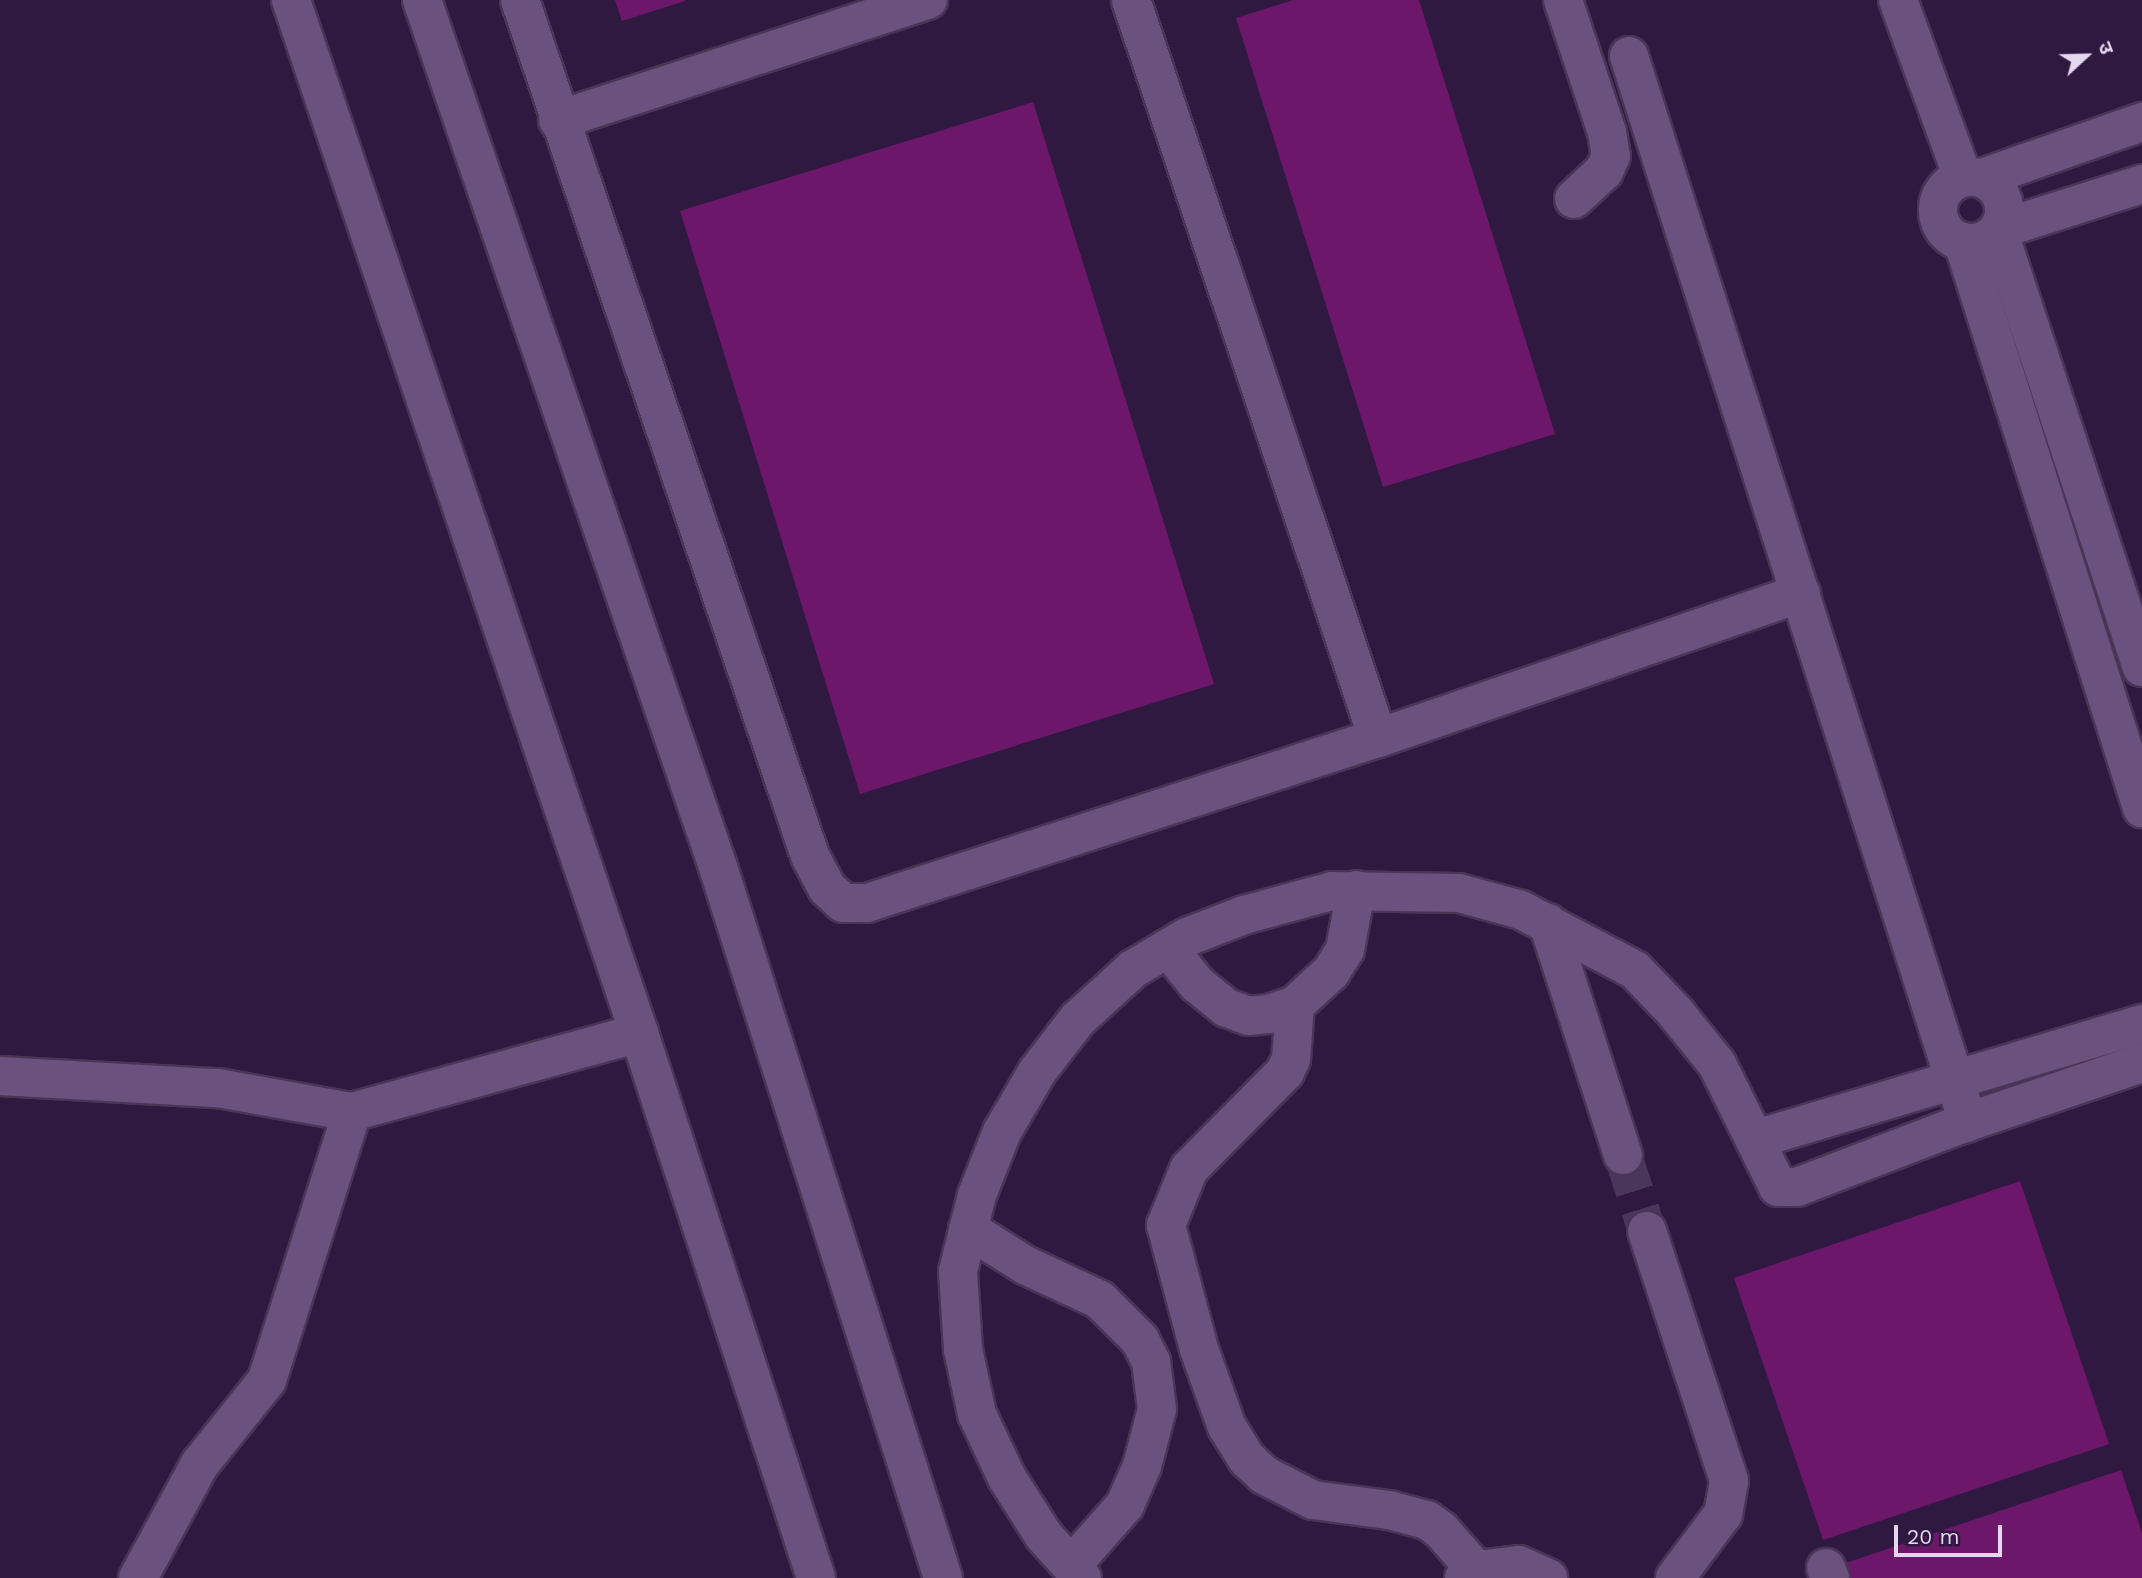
<!DOCTYPE html>
<meta charset="utf-8">
<style>
body{margin:0}
#map{position:relative;width:2142px;height:1578px;overflow:hidden;background:#301941;font-family:"Work Sans","Noto Sans Devanagari",sans-serif}
div>[style]{position:absolute}
[style*='--x']{left:calc(var(--x)*1px);top:calc(var(--y)*1px);width:calc(var(--w)*1px);rotate:calc(var(--a)*1deg)}
.building>*{inset:0;background:#6d176b}
.minor-tunnel>*{height:38px;margin-top:-19px;transform-origin:0;background:repeating-linear-gradient(90deg,#4b365b 0 38px,transparent 0 57px)}
.roads{filter:drop-shadow(2px 0 #493556) drop-shadow(-2px 0 #493556) drop-shadow(0 2px #493556) drop-shadow(0 -2px #493556)}
.minor>*{height:38px;margin:-19px;padding:0 19px;transform-origin:19px;border-radius:19px;background:#6a517e}
.minor>.ring{margin:-19px;padding:0;box-sizing:content-box;background:none;border:38px solid #6a517e;border-radius:50%}
span{translate:-50% -50%;white-space:nowrap;text-align:center;line-height:1.15;-webkit-text-stroke:5px #301941;paint-order:stroke}
.north{position:absolute;left:2051px;top:21px;width:70px;height:70px;-webkit-text-stroke:5px #301941;paint-order:stroke;rotate:68deg;font-size:19px;font-weight:700;line-height:28px;text-align:center;color:#e4d7f0}
.north::after{content:'';display:block;margin:auto;width:24px;height:32px;background:#e4d7f0;clip-path:polygon(50% 0,100% 100%,50% 72%,0 100%)}
.scale{position:absolute;left:1894px;top:1525px;width:108px;height:32px;box-sizing:border-box;border:4px solid #e4d7f0;border-top:0;padding-left:9px;font-size:21px;line-height:24px;white-space:nowrap;color:#e4d7f0;-webkit-text-stroke:5px #301941;paint-order:stroke}
</style>
<div id="map">
<div class="building">
<i style="clip-path:polygon(615px 0,685px 0,685px 1px,622px 21px)"></i>
<i style="clip-path:polygon(1293px 0,1419px 0,1555px 434px,1383px 487px,1236px 18px)"></i>
<i style="clip-path:polygon(1033px 102px,1214px 684px,860px 794px,680px 211px)"></i>
<i style="clip-path:polygon(2020px 1181px,2109px 1444px,1823px 1540px,1734px 1278px)"></i>
<i style="clip-path:polygon(2121px 1470px,2142px 1533px,2142px 1578px,1838px 1578px,1834px 1567px)"></i>
</div>
<div class="minor-tunnel">
<i style="--x:1623;--y:1155;--w:80;--a:72.5"></i>
</div>
<div class="roads">
<div class="minor">
<i style="--x:291;--y:0;--w:1090;--a:71.38"></i>
<i style="--x:639;--y:1033;--w:573;--a:72.01"></i>
<i style="--x:422;--y:0;--w:919;--a:71.15"></i>
<i style="--x:719;--y:870;--w:743;--a:72.44"></i>
<i style="--x:520;--y:0;--w:904;--a:71.28"></i>
<i style="--x:810;--y:856;--w:36;--a:62"></i>
<i style="--x:827;--y:888;--w:22;--a:43"></i>
<i style="--x:843;--y:903;--w:24;--a:0"></i>
<i style="--x:867;--y:903;--w:537;--a:-17.9"></i>
<i style="--x:1378;--y:738;--w:447;--a:-18.9"></i>
<i style="--x:1131;--y:0;--w:778;--a:71.5"></i>
<i style="--x:1563;--y:0;--w:139;--a:71.6"></i>
<i style="--x:1607;--y:132;--w:24;--a:81"></i>
<i style="--x:1611;--y:156;--w:17;--a:115"></i>
<i style="--x:1604;--y:171;--w:41;--a:137"></i>
<i style="--x:1898;--y:0;--w:189;--a:69.9"></i>
<i style="--x:1629;--y:56;--w:1119;--a:72.36"></i>
<i style="--x:558;--y:120;--w:389;--a:-18"></i>
<i class="ring" style="left:1938px;top:177px;width:28px;height:28px"></i>
<i style="--x:1982;--y:178;--w:170;--a:-19.3"></i>
<i style="--x:2142;--y:184;--w:151;--a:162.3"></i>
<i style="--x:1998;--y:230;--w:460;--a:71.8"></i>
<i style="--x:1963;--y:242;--w:594;--a:72.45"></i>
<i style="--x:1548;--y:923;--w:244;--a:72.1"></i>
<i style="--x:1168;--y:948;--w:46;--a:51.1"></i>
<i style="--x:1197;--y:984;--w:38;--a:39"></i>
<i style="--x:1227;--y:1008;--w:23;--a:20"></i>
<i style="--x:1249;--y:1016;--w:19;--a:-6"></i>
<i style="--x:1268;--y:1014;--w:28;--a:-18"></i>
<i style="--x:1295;--y:1005;--w:49;--a:-42.5"></i>
<i style="--x:1331;--y:972;--w:26;--a:-58"></i>
<i style="--x:1345;--y:950;--w:61;--a:-79.6"></i>
<i style="--x:1295;--y:1005;--w:54;--a:94.2"></i>
<i style="--x:1291;--y:1059;--w:14;--a:115"></i>
<i style="--x:1285;--y:1072;--w:136;--a:134.7"></i>
<i style="--x:1189;--y:1169;--w:61;--a:112.3"></i>
<i style="--x:1166;--y:1225;--w:128;--a:75.1"></i>
<i style="--x:1199;--y:1349;--w:83;--a:70.3"></i>
<i style="--x:1227;--y:1427;--w:38;--a:58"></i>
<i style="--x:1247;--y:1459;--w:23;--a:43"></i>
<i style="--x:1264;--y:1475;--w:55;--a:27"></i>
<i style="--x:1313;--y:1500;--w:77;--a:7.5"></i>
<i style="--x:1389;--y:1510;--w:39;--a:15"></i>
<i style="--x:1427;--y:1520;--w:17;--a:36"></i>
<i style="--x:1441;--y:1530;--w:53;--a:48.8"></i>
<i style="--x:0;--y:1076;--w:218;--a:3.2"></i>
<i style="--x:218;--y:1088;--w:136;--a:10.2"></i>
<i style="--x:1756;--y:1139;--w:403;--a:-16.6"></i>
<i style="--x:968;--y:1229;--w:67;--a:32.3"></i>
<i style="--x:1025;--y:1265;--w:83;--a:25"></i>
<i style="--x:1100;--y:1300;--w:57;--a:45"></i>
<i style="--x:1140;--y:1340;--w:25;--a:63"></i>
<i style="--x:1151;--y:1362;--w:47;--a:82.7"></i>
<i style="--x:1157;--y:1409;--w:59;--a:104.7"></i>
<i style="--x:1142;--y:1466;--w:43;--a:113.6"></i>
<i style="--x:1125;--y:1505;--w:81;--a:131.5"></i>
<i style="--x:1647;--y:1231;--w:263;--a:71.8"></i>
<i style="--x:1729;--y:1481;--w:34;--a:100"></i>
<i style="--x:1723;--y:1514;--w:80;--a:126.9"></i>
<i style="--x:1826;--y:1568;--w:11;--a:68"></i>
<i style="--x:138;--y:1578;--w:130;--a:-61.5"></i>
<i style="--x:200;--y:1464;--w:107;--a:-51.4"></i>
<i style="--x:267;--y:1380;--w:281;--a:-72.4"></i>
<i style="--x:352;--y:1112;--w:298;--a:-15.4"></i>
<i style="--x:1082;--y:1578;--w:57;--a:-132.1"></i>
<i style="--x:1044;--y:1536;--w:69;--a:-122.5"></i>
<i style="--x:1007;--y:1478;--w:71;--a:-115.1"></i>
<i style="--x:977;--y:1414;--w:66;--a:-102.2"></i>
<i style="--x:963;--y:1349;--w:78;--a:-93.7"></i>
<i style="--x:958;--y:1271;--w:78;--a:-76"></i>
<i style="--x:977;--y:1195;--w:68;--a:-68.4"></i>
<i style="--x:1002;--y:1132;--w:69;--a:-59.7"></i>
<i style="--x:1037;--y:1072;--w:67;--a:-52.3"></i>
<i style="--x:1078;--y:1019;--w:74;--a:-42.3"></i>
<i style="--x:1133;--y:969;--w:63;--a:-30.7"></i>
<i style="--x:1187;--y:937;--w:61;--a:-21.1"></i>
<i style="--x:1244;--y:915;--w:91;--a:-15.3"></i>
<i style="--x:1332;--y:891;--w:127;--a:0.9"></i>
<i style="--x:1459;--y:893;--w:64;--a:15.3"></i>
<i style="--x:1521;--y:910;--w:129;--a:27.8"></i>
<i style="--x:1635;--y:970;--w:58;--a:46.4"></i>
<i style="--x:1675;--y:1012;--w:67;--a:51.1"></i>
<i style="--x:1717;--y:1064;--w:137;--a:63.6"></i>
<i style="--x:1778;--y:1187;--w:19;--a:0"></i>
<i style="--x:1797;--y:1187;--w:177;--a:-20.9"></i>
<i style="--x:1962;--y:1124;--w:190;--a:-18.7"></i>
<i style="--x:1464;--y:1578;--w:14;--a:-34"></i>
<i style="--x:1476;--y:1570;--w:43;--a:-6.6"></i>
<i style="--x:1519;--y:1565;--w:32;--a:24"></i>
</div>
</div>
<div class="north">उ</div>
<div class="scale">20 m</div>
</div>
